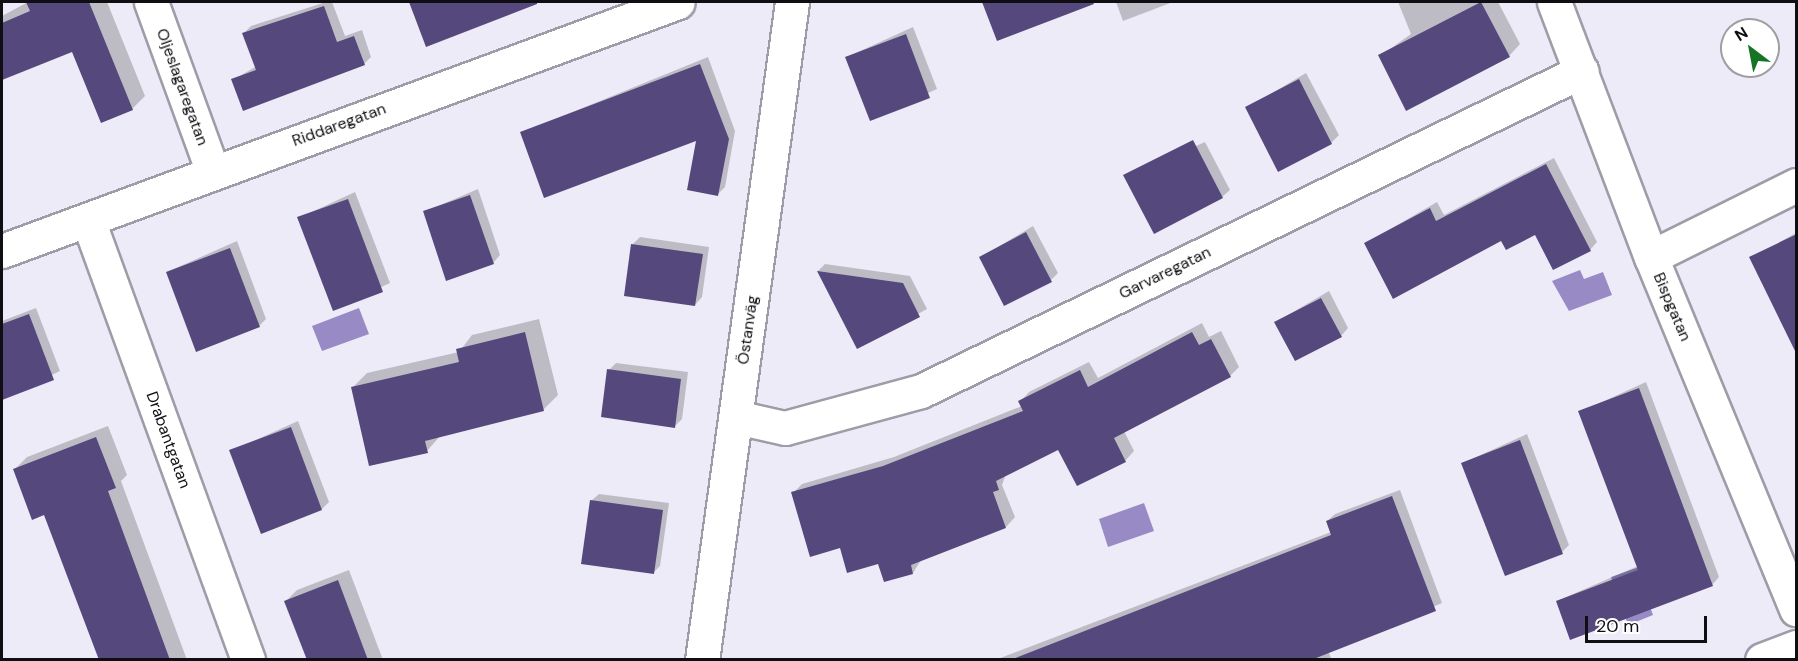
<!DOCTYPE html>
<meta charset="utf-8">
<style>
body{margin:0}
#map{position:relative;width:1798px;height:661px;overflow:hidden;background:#edebf7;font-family:"DM Sans",sans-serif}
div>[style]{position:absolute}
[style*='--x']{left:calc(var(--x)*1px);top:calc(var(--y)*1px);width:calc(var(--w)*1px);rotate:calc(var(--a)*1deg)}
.water>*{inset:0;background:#988bc5}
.shadow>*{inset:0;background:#0003}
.building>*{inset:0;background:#55487c}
.roads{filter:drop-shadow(2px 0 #9e9ca7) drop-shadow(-2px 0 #9e9ca7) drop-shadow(0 2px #9e9ca7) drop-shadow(0 -2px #9e9ca7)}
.street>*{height:33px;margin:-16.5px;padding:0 16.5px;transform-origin:16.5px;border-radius:16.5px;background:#fff}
.secondary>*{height:33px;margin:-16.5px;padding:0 16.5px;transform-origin:16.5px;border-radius:16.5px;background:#fff}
span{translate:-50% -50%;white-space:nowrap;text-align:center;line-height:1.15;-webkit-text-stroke:6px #fff;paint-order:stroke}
.street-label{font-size:16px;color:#0f0f13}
.frame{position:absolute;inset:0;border:3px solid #0f0f13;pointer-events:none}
.north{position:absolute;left:1720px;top:18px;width:60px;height:60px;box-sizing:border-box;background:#fff;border:2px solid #9f9fa1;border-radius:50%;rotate:328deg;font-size:16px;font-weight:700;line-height:24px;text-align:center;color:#0f0f13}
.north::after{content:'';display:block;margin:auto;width:21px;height:27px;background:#167525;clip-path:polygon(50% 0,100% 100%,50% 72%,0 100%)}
.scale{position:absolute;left:1585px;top:616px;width:122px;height:27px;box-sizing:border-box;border:3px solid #0f0f13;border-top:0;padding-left:8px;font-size:18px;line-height:21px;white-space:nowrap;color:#0f0f13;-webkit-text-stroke:4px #fff;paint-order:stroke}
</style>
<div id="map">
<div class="water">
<i style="clip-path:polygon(1580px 270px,1584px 279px,1603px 272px,1612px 295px,1569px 311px,1552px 281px)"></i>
<i style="clip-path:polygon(359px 308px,369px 334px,322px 351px,312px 326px)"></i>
<i style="clip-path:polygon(1144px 503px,1154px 531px,1108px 547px,1099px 519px)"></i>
<i style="clip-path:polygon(1642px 566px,1638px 575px,1653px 615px,1628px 625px,1611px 577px)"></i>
</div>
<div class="shadow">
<i style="clip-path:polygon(28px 2px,107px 2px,145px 96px,132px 109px,72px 50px,2px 79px,2px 16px)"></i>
<i style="clip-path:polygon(326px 2px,332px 2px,345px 36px,362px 30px,371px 57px,364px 64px,233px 80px,257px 66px,244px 33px,251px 26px)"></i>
<i style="clip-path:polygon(410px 2px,501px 2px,504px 11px,427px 45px)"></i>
<i style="clip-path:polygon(984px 2px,1059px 2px,1062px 10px,998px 39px)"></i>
<i style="clip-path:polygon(1116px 2px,1173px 2px,1123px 21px)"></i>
<i style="clip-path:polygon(1398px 2px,1498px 2px,1520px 44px,1509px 56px,1380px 56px,1411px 34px)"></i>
<i style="clip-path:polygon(913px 27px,937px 89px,871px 119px,847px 57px)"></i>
<i style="clip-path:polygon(708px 57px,735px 131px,725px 187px,718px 194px,698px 138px,521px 133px)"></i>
<i style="clip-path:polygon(1306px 73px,1339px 135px,1331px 143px,1247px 108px)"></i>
<i style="clip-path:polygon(1205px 142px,1230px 190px,1222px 197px,1126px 177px)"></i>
<i style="clip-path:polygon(1554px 158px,1597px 242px,1590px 250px,1536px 233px,1502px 239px,1366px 243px,1437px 202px,1444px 215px)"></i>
<i style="clip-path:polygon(478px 189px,500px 255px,493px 263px,424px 212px)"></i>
<i style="clip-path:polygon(355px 192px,390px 283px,334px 309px,299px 218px)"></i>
<i style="clip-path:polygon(1033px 226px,1058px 273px,1051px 280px,981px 257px)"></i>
<i style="clip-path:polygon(1796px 233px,1796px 302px,1751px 258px)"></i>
<i style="clip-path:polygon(640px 237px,709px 247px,702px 297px,695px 305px,632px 245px)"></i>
<i style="clip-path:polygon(237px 241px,266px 319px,259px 326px,167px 272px)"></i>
<i style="clip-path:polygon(825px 264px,910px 276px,927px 309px,858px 347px,818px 271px)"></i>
<i style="clip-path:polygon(1329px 291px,1348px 328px,1341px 336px,1276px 322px)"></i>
<i style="clip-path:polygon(36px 308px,60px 371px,2px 399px,2px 321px)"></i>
<i style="clip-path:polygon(539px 319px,558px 395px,543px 410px,441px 435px,427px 451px,353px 387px,367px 373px,459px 352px,472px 335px)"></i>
<i style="clip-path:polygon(1202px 323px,1209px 337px,1221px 331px,1239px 367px,1230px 376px,1124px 431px,1134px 451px,1125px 461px,1059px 448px,1006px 474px,1002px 485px,1015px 517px,1006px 527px,921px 560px,913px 573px,841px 546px,793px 493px,802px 484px,894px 457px,1022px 406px,1020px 402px,1029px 392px,1089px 362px,1098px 378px)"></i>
<i style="clip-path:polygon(616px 363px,688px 372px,682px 419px,674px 427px,609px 370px)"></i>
<i style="clip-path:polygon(1646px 382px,1719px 577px,1712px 585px,1557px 601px,1638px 566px,1580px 412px)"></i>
<i style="clip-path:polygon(298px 421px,329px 502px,322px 509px,231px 451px)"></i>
<i style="clip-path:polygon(108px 426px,127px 475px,121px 481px,187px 660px,100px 660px,45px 513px,15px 469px,27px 457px)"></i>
<i style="clip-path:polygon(1527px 434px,1569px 545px,1562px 552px,1463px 463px)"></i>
<i style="clip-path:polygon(1400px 490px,1442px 603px,1328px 651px,1332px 660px,995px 660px,1331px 532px,1327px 521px,1335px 514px)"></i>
<i style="clip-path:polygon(599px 494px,669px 503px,660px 566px,653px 573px,591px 501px)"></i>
<i style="clip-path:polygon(349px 570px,383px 660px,309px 660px,286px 601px,297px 590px)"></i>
</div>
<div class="building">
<i style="clip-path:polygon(26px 2px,89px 2px,133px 110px,101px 123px,72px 52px,2px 80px,2px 23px,30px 11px)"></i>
<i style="clip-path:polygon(409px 2px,537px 2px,537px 4px,426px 47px)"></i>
<i style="clip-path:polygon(982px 2px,1093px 2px,1094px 4px,997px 41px)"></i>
<i style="clip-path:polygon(1481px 2px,1510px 57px,1406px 111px,1378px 55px)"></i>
<i style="clip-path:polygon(324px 6px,337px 42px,354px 36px,365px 65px,243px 111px,231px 79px,256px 70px,242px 33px)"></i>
<i style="clip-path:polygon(906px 34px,930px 98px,870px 121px,845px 57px)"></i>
<i style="clip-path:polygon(700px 64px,729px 139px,718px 196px,687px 190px,696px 141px,544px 198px,520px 132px)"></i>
<i style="clip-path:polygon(1299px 79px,1332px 144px,1278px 172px,1245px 107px)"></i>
<i style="clip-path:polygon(1193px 140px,1223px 198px,1154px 234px,1123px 175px)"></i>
<i style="clip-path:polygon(1546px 164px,1591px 251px,1553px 270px,1535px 235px,1506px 250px,1501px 241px,1393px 299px,1364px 243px,1430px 208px,1436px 221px)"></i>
<i style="clip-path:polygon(470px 195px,494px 264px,446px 281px,423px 211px)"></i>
<i style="clip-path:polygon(348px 199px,383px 292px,333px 311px,297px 217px)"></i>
<i style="clip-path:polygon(1026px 232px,1052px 282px,1004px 306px,979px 257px)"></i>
<i style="clip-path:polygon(1797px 234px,1797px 355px,1749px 257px)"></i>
<i style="clip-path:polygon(631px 244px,703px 254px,695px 306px,624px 296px)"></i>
<i style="clip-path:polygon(230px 248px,260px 327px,196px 352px,166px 272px)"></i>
<i style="clip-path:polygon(817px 271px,903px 283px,920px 317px,857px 349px)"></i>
<i style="clip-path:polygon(1321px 298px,1342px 337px,1295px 361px,1274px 322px)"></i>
<i style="clip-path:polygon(29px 314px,54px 380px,2px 400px,2px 324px)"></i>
<i style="clip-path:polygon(525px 332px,544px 411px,425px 441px,428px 453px,369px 466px,351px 387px,459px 362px,456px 349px)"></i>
<i style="clip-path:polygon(1192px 332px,1199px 345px,1211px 339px,1231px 377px,1114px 438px,1126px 462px,1077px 486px,1058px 450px,996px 481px,999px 490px,993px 492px,1006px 528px,911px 565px,913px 574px,884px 582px,878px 564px,847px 573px,840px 548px,810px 557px,791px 492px,883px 466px,1023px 411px,1018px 401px,1080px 370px,1088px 387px)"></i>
<i style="clip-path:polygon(607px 369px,681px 379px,675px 428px,601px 417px)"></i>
<i style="clip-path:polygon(1639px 388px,1713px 586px,1570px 640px,1556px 601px,1638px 570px,1578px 411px)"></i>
<i style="clip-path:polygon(291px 427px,322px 510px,261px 534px,229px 450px)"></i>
<i style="clip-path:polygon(96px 437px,116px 488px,108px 491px,170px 660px,99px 660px,44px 515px,32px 520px,13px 469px)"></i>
<i style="clip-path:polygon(1520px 440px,1563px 554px,1505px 576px,1461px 463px)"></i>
<i style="clip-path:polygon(1392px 496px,1436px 611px,1311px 660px,1010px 660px,1331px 535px,1326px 521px)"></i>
<i style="clip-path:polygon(590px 500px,663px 510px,654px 574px,581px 564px)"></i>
<i style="clip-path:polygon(338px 580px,368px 660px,307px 660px,284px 601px)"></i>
</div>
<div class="roads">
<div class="street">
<i style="--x:151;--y:2;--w:181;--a:70"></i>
<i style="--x:1554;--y:2;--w:273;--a:69.2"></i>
<i style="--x:1651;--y:257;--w:381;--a:67.6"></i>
<i style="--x:88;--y:220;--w:468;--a:70"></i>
<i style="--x:2;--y:251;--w:720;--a:-20.22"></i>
<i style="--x:1651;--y:257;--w:162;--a:-26.4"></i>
<i style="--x:736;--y:417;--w:50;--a:12.7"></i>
<i style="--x:785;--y:428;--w:141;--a:-15.2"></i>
<i style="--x:921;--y:391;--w:734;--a:-25.83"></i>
<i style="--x:702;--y:660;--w:664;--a:-82.21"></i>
</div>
<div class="secondary">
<i style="--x:1762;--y:660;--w:36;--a:-21"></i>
</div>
</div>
<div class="street-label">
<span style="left:182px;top:87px;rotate:70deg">Oljeslagaregatan</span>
<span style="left:339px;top:125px;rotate:-20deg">Riddaregatan</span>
<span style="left:1165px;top:273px;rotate:-26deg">Garvaregatan</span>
<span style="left:1672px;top:307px;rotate:67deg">Bispgatan</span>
<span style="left:748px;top:330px;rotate:-82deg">Östanväg</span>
<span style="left:168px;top:440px;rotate:70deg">Drabantgatan</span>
</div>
<div class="frame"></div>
<div class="north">N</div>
<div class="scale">20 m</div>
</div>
